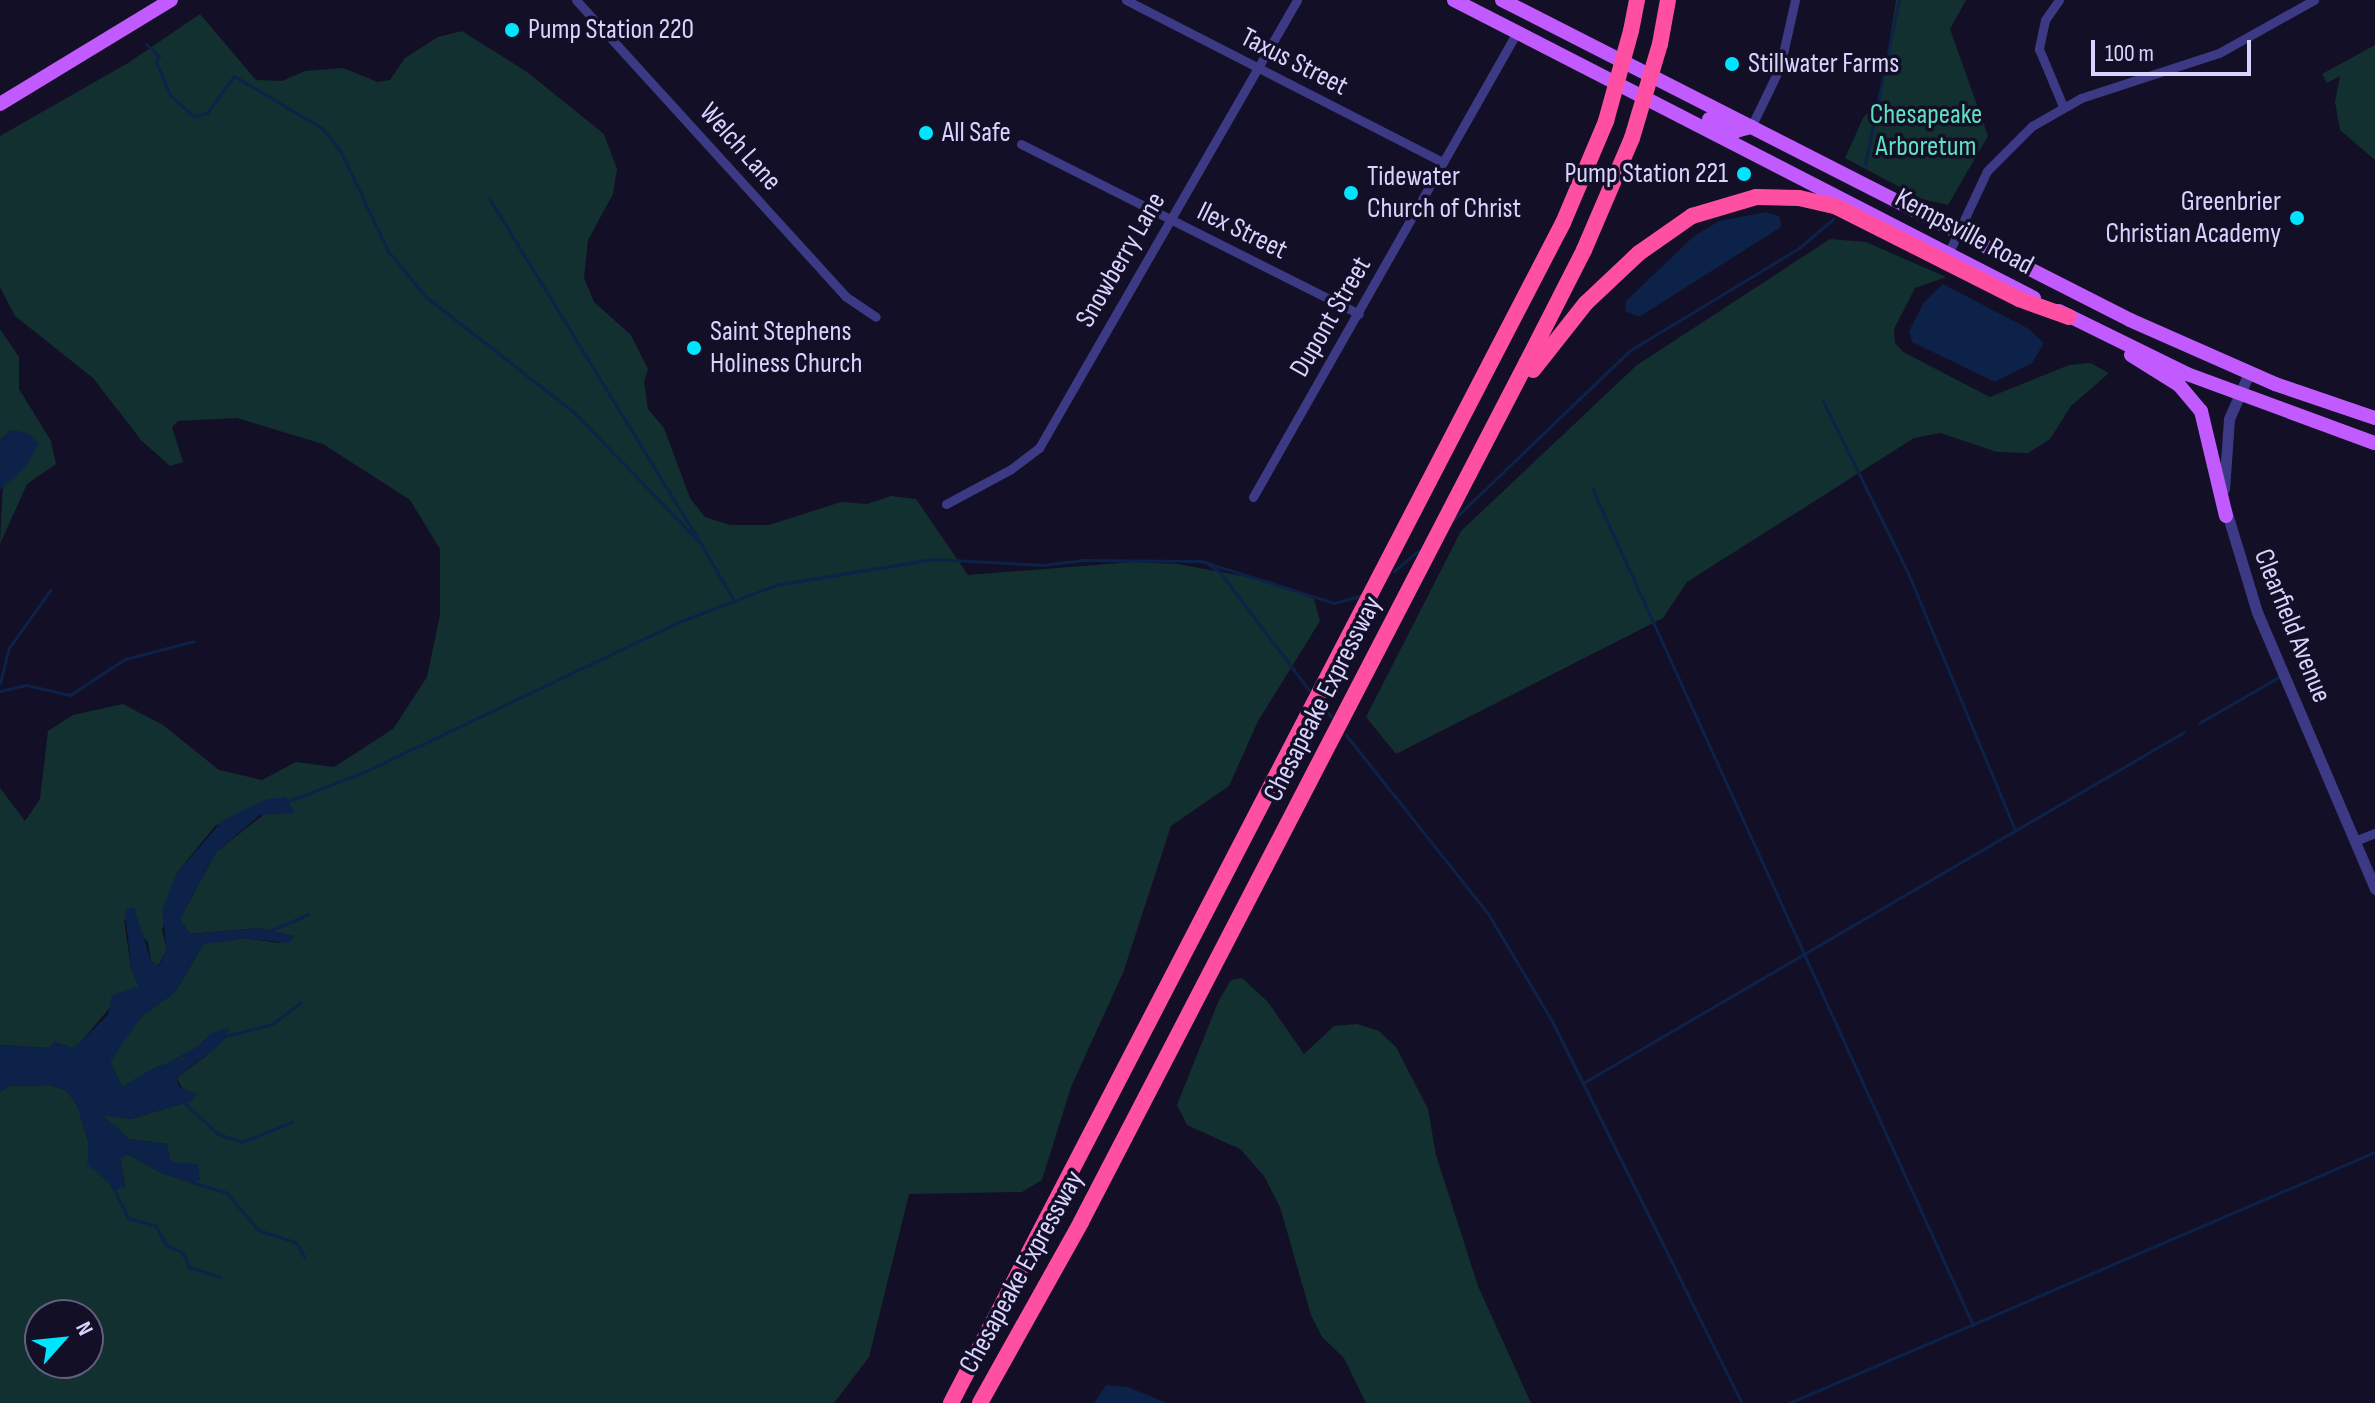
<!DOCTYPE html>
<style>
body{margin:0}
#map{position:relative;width:2375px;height:1403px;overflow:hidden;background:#130f26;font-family:"Sofia Sans Condensed",sans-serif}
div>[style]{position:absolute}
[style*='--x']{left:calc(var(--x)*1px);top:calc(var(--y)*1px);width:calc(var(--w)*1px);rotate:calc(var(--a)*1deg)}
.green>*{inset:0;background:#12302f}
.water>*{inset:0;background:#0c2248}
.stream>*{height:3px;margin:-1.5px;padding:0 1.5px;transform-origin:1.5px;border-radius:1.5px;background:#0c2248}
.minor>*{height:9px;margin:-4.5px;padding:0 4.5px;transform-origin:4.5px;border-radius:4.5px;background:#3d3a85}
.tertiary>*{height:11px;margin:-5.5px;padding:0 5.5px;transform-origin:5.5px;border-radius:5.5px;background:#3d3a85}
.primary>*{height:14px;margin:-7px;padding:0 7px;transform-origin:7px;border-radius:7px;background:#c25bff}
.motorway>*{height:16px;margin:-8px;padding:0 8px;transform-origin:8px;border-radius:8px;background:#ff4fa3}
.motorway-bridge>*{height:16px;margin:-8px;padding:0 8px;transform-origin:8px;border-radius:8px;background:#ff4fa3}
.dots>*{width:22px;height:22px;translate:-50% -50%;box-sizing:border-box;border:4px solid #130f26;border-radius:50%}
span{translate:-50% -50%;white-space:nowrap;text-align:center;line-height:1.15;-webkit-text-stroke:7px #130f26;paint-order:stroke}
.poi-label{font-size:28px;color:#d9d4ff}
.left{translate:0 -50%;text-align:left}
.right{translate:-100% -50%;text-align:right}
.street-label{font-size:28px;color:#d9d4ff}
.park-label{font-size:28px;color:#5fe0c0}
.north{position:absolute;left:24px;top:1299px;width:80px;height:80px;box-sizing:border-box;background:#130f26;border:2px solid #625e7d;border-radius:50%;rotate:63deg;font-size:22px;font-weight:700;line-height:32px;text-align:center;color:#d9d4ff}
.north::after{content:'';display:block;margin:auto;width:28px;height:36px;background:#00e5ff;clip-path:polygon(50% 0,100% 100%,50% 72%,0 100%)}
.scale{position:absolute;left:2091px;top:40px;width:160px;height:36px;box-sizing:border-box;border:4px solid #d9d4ff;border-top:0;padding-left:10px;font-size:24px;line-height:28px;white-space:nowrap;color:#d9d4ff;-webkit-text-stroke:6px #130f26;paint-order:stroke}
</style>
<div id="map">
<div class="green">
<i style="clip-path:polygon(1896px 0,1966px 0,1950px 29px,1988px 136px,1948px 205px,1922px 199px,1845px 158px,1863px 118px,1880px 99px)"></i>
<i style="clip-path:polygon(evenodd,200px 14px,256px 80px,282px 81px,305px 71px,343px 68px,378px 82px,390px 80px,405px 58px,438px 37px,462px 31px,527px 72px,604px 134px,617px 169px,613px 194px,588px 240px,584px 278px,594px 302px,631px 335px,648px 369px,644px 382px,648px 409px,664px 428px,690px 498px,705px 517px,730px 525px,769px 525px,841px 502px,867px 504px,891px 496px,916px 499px,968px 575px,1133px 562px,1178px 564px,1270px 581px,1314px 599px,1320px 621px,1258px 721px,1229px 786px,1171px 826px,1123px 973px,1071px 1087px,1042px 1180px,1022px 1192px,909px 1194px,869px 1357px,834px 1403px,0 1403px,0 1092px,9px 1086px,49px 1085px,67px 1091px,78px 1107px,89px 1145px,88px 1164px,116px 1189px,125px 1186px,120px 1158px,128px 1154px,163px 1174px,170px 1162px,167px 1144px,129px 1139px,101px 1114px,130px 1119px,191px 1101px,176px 1078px,206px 1056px,212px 1033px,184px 1060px,156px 1067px,122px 1087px,110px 1062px,118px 1045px,142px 1016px,175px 992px,204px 943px,242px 938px,279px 943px,293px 936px,258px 928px,190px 934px,180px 919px,216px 852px,286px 797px,215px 826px,177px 873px,162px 930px,167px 949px,158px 966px,151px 961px,148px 942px,124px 919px,131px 968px,139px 986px,112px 1005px,81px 1042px,73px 1048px,54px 1042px,50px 1048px,0 1045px,0 788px,25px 821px,40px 799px,48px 731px,73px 715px,123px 704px,163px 725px,219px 770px,262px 780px,296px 762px,334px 767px,393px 729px,427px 677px,440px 615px,440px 549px,410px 500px,323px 444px,237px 418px,178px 421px,172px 427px,183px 462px,170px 466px,141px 440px,93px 378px,15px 316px,0 287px,0 136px,128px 63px,200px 14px,40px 1315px,88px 1315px,88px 1363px,40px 1363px,40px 1315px)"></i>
<i style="clip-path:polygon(2375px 45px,2375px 160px,2340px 130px,2335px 102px,2340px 76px,2327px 83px,2322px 74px)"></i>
<i style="clip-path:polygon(1830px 239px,1866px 242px,1946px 277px,1915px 288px,1894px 329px,1895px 343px,1903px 352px,1990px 397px,2069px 365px,2090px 363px,2109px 373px,2071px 406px,2050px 439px,2028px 453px,1997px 452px,1940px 433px,1914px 438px,1687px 582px,1663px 618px,1396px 754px,1366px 717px,1461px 531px,1637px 365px)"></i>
<i style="clip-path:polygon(0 329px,19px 357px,19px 389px,51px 441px,56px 464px,27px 484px,0 544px,5px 435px,0 440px)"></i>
<i style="clip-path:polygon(1242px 978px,1268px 1002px,1304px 1054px,1334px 1026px,1357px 1024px,1379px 1031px,1396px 1047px,1428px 1109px,1436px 1155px,1478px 1286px,1531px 1403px,1366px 1403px,1344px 1358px,1322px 1337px,1311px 1315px,1280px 1207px,1264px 1176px,1240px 1149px,1187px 1125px,1177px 1105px,1219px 1000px,1231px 980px)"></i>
</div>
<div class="water">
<i style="clip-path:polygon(1766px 212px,1780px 217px,1781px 227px,1639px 317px,1625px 311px,1626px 301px,1694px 236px,1719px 221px)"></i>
<i style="clip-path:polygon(1943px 284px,2029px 329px,2044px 343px,2032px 363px,1995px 382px,1912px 342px,1909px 331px,1923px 304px)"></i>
<i style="clip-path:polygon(11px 430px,28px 433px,39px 444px,27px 465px,0 490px,0 440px)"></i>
<i style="clip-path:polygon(286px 797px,295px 813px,260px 815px,216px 852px,180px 919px,190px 934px,258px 928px,294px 936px,289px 943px,242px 938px,204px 943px,175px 992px,142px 1016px,110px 1062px,122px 1087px,156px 1067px,184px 1060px,212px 1033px,230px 1027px,221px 1044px,176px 1078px,179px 1087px,197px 1094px,191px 1101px,130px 1119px,102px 1115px,129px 1139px,167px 1144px,171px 1162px,198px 1164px,200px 1180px,192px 1183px,163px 1174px,128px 1154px,120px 1159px,125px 1187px,116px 1189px,87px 1164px,89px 1145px,78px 1107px,67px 1091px,49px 1085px,9px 1086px,0 1092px,0 1045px,49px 1048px,54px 1042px,73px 1048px,81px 1042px,108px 1015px,112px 995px,139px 986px,131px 968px,125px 909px,134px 907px,151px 961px,159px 966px,167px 949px,162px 910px,177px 873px,223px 820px,267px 799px)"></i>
<i style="clip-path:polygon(1106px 1385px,1128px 1387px,1167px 1403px,1094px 1403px)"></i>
</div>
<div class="stream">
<i style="--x:146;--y:44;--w:18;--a:43"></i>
<i style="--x:159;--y:56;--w:6;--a:121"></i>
<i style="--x:156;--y:61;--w:37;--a:68"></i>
<i style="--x:170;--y:95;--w:31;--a:42"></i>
<i style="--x:193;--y:116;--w:14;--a:-12"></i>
<i style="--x:207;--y:113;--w:46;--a:-53.9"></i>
<i style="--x:234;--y:76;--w:102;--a:30.6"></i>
<i style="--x:322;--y:128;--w:28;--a:51"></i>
<i style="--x:340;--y:150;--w:112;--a:64.6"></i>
<i style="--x:388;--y:251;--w:58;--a:50.6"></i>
<i style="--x:425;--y:296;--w:190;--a:38"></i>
<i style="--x:575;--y:413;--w:183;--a:46.1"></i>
<i style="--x:1865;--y:164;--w:167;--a:-78.3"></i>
<i style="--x:489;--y:198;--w:400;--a:58.5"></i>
<i style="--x:1823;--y:401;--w:192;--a:63.7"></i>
<i style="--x:1908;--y:573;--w:278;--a:67.4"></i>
<i style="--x:1592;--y:488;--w:920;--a:65.53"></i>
<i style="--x:1452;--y:521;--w:245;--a:-43.8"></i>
<i style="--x:1629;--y:351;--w:199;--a:-31.2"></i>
<i style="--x:1799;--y:248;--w:45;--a:-40.5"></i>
<i style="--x:702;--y:546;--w:64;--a:59.8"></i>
<i style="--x:1206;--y:563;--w:15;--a:32"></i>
<i style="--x:1219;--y:571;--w:149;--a:52.9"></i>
<i style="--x:1394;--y:571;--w:31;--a:-40"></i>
<i style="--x:0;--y:683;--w:36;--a:-76"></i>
<i style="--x:9;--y:648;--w:72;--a:-54.6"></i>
<i style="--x:0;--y:691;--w:27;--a:-13"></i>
<i style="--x:26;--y:685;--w:45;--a:12.8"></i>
<i style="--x:70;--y:695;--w:66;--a:-33.2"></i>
<i style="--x:125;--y:659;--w:71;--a:-14.6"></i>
<i style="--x:1324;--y:708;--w:11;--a:49"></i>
<i style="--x:2199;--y:723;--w:92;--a:-29.9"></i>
<i style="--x:1346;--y:735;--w:226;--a:51.5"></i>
<i style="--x:1487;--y:912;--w:127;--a:59.2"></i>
<i style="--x:1552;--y:1021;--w:427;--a:63.6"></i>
<i style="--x:286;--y:802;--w:84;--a:-21"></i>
<i style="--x:364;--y:772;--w:346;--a:-25.5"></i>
<i style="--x:676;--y:623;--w:107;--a:-20.8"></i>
<i style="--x:776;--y:585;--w:159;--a:-9.4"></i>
<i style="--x:933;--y:559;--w:110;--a:3.1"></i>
<i style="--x:1043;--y:565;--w:39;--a:-7"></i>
<i style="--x:1082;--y:560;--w:119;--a:0.5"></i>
<i style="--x:1201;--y:561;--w:139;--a:17.5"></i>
<i style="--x:1334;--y:603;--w:30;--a:-15"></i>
<i style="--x:269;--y:931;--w:43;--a:-23"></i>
<i style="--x:206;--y:942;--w:28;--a:-8"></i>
<i style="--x:222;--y:1037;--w:52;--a:-14.6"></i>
<i style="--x:272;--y:1024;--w:36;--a:-37"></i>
<i style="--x:161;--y:1067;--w:41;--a:-27.8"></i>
<i style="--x:1583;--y:1083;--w:696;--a:-30.29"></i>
<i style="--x:182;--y:1101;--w:49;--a:42.5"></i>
<i style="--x:218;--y:1134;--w:25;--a:18"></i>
<i style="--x:242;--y:1142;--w:54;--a:-21.8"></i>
<i style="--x:108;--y:1177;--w:46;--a:64"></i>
<i style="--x:128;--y:1218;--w:29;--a:16"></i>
<i style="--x:156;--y:1226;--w:21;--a:62"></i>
<i style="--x:166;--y:1245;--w:17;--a:24"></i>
<i style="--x:182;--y:1252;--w:17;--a:65"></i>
<i style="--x:189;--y:1267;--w:32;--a:18"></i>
<i style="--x:192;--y:1182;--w:37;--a:17"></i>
<i style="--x:227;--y:1193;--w:48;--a:50"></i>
<i style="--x:258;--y:1230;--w:40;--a:18"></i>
<i style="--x:296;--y:1242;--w:18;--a:61"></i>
<i style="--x:1789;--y:1403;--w:637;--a:-23.19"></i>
</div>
<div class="minor">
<i style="--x:576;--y:0;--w:400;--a:47.7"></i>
<i style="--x:845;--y:296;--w:37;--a:34"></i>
<i style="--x:1126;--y:0;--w:356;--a:27.1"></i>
<i style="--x:2059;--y:0;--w:24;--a:125"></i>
<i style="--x:2045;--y:20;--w:30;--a:102"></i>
<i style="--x:2039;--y:49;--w:62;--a:67.2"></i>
<i style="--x:1751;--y:127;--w:67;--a:-64.2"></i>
<i style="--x:1780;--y:67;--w:69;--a:-77.4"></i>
<i style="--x:1021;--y:144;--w:378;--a:26.7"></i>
<i style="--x:1949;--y:252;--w:89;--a:-64.9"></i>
<i style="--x:1987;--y:171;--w:64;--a:-45"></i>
<i style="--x:2032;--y:126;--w:56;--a:-29.7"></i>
<i style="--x:2081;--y:98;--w:145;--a:-18.1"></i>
<i style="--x:2219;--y:53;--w:109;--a:-29.2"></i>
<i style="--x:1253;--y:497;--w:535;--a:-60.41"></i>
<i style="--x:946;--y:504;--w:74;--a:-28.3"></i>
<i style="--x:1011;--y:469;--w:35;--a:-37"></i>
<i style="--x:1039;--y:448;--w:517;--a:-60.06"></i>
<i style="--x:2355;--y:841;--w:22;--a:-22"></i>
</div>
<div class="tertiary">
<i style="--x:2224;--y:489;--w:70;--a:-85.9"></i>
<i style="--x:2229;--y:419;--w:50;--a:-66.5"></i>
<i style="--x:2226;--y:510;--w:107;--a:73.1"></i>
<i style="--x:2257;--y:612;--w:301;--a:66.9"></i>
</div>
<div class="primary">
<i style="--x:1454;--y:0;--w:652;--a:27.19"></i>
<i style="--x:1502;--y:0;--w:705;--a:27"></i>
<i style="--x:2130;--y:320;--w:158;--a:23.8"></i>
<i style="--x:2275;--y:384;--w:106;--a:18.8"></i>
<i style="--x:0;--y:104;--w:200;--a:-31.3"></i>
<i style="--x:1709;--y:119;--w:30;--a:24"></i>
<i style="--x:1736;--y:131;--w:16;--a:-15"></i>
<i style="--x:2059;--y:311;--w:143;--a:26.2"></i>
<i style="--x:2187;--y:374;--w:200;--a:20.2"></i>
<i style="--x:2131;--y:355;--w:57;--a:32"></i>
<i style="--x:2179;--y:385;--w:34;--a:50"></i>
<i style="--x:2201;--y:411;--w:108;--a:76.6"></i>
</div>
<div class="motorway">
<i style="--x:1631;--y:31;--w:32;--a:-79"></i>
<i style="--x:1660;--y:44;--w:45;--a:-79.7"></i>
<i style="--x:1533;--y:370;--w:85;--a:-51.7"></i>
<i style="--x:1586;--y:303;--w:73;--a:-43.3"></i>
<i style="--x:1639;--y:253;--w:65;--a:-34.9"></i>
<i style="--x:1692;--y:216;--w:67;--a:-16.5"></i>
<i style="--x:1756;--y:197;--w:43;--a:1.3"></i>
<i style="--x:1799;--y:198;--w:37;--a:13"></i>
<i style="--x:1835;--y:206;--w:206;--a:26.8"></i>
<i style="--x:2019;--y:299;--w:53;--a:19.8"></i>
<i style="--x:951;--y:1403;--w:1329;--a:-62.59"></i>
<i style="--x:1563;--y:223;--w:111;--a:-67.1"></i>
<i style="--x:980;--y:1403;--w:207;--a:-60.8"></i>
<i style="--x:1081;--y:1222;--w:969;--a:-62.59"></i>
<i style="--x:1527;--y:362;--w:126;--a:-63"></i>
<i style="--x:1584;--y:250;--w:122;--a:-66.8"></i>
</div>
<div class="motorway-bridge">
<i style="--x:1606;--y:121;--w:93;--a:-74.5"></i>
<i style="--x:1632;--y:138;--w:98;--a:-73.4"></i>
</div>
<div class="dots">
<i style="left:512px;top:30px;background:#00e5ff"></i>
<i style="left:1732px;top:64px;background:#00e5ff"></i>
<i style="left:926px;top:133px;background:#00e5ff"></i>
<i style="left:1744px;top:174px;background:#00e5ff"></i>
<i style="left:1351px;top:193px;background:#00e5ff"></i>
<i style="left:2297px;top:218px;background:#00e5ff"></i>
<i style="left:694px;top:348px;background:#00e5ff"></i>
</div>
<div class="poi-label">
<span class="left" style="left:528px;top:30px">Pump Station 220</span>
<span class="left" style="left:1748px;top:64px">Stillwater Farms</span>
<span class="left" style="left:942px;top:133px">All Safe</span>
<span class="right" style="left:1728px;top:174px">Pump Station 221</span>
<span class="left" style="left:1367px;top:193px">Tidewater<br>Church of Christ</span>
<span class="right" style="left:2281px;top:218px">Greenbrier<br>Christian Academy</span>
<span class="left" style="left:710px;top:348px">Saint Stephens<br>Holiness Church</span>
</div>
<div class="street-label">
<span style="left:1294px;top:62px;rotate:27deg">Taxus Street</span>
<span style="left:740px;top:147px;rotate:48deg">Welch Lane</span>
<span style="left:1242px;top:231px;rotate:26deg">Ilex Street</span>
<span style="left:1964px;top:232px;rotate:28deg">Kempsville Road</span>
<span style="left:1121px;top:260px;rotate:-60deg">Snowberry Lane</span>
<span style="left:1331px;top:317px;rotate:-60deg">Dupont Street</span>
<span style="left:2292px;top:626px;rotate:68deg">Clearfield Avenue</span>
<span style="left:1323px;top:699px;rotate:-63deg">Chesapeake Expressway</span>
<span style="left:1022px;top:1272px;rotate:-61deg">Chesapeake Expressway</span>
</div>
<div class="park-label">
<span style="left:1926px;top:131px">Chesapeake<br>Arboretum</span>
</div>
<div class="north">N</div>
<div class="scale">100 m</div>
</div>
